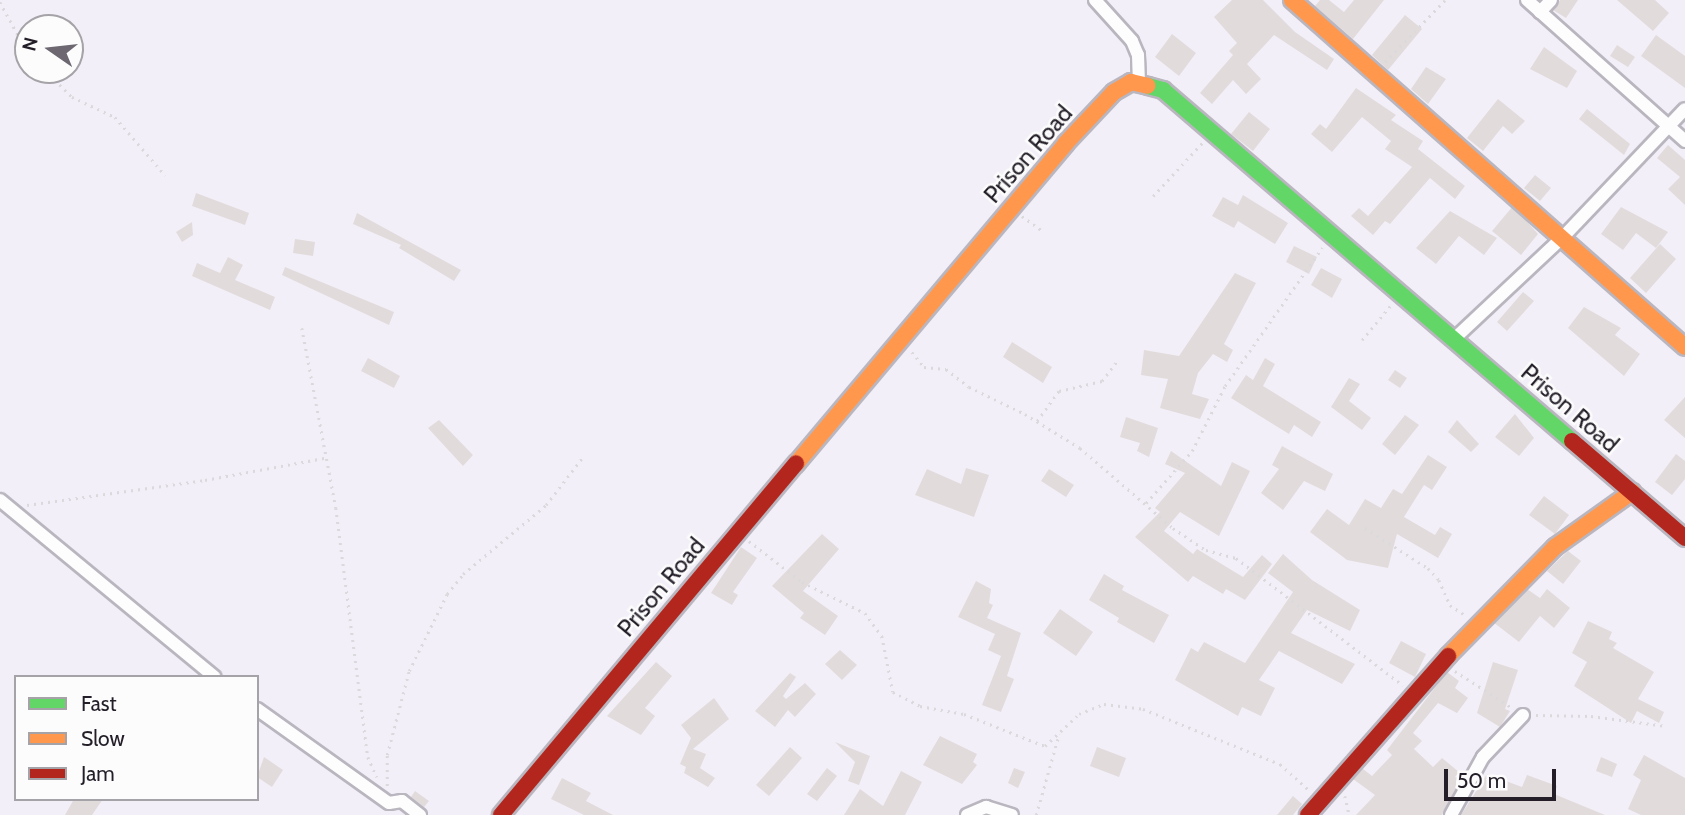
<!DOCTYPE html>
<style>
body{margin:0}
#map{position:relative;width:1685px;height:815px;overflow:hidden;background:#f3eff8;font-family:Cabin,sans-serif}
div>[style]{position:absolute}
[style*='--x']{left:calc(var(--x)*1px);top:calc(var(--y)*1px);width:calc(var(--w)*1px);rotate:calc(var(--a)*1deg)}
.building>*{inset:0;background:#e1dbdb}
.path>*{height:2.5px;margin-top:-1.25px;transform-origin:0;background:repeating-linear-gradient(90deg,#dad9db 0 2px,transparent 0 7px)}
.roads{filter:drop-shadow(2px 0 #bab6bf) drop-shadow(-2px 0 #bab6bf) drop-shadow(0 2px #bab6bf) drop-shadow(0 -2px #bab6bf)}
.street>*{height:12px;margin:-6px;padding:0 6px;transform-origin:6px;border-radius:6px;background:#fdfdfe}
.fast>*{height:16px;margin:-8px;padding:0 8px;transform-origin:8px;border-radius:8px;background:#63d668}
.slow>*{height:16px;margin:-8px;padding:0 8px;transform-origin:8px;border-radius:8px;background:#ff974d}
.jam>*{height:16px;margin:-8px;padding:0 8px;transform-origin:8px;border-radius:8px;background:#b3261e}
span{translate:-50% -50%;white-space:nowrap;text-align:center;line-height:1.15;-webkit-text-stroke:5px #fcfcfc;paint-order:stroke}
.street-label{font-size:24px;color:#231e28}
.legend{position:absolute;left:14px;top:675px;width:245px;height:126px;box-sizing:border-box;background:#fcfcfc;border:2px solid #a5a3a7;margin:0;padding:9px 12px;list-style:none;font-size:21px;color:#231e28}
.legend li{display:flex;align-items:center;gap:14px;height:35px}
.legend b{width:35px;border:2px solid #a5a3a7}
.north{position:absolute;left:14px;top:14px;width:70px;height:70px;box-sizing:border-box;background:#fcfcfc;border:2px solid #a5a3a7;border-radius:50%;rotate:284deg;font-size:19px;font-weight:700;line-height:28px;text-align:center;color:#231e28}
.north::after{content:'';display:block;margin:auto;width:24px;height:32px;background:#6c6771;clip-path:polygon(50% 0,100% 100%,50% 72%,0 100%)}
.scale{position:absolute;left:1444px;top:769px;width:112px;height:32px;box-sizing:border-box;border:4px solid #231e28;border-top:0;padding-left:9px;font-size:21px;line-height:24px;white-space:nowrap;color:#231e28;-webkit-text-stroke:5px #fcfcfc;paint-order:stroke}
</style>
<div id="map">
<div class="building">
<i style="clip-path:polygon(1232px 0,1263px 0,1295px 32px,1334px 59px,1327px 70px,1274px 35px,1247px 64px,1261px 79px,1246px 94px,1233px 80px,1212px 104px,1200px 93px,1233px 55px,1229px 51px,1237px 43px,1214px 17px)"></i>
<i style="clip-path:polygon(1320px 0,1329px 0,1344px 12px,1354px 0,1384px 0,1353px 39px,1315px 6px)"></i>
<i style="clip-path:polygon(1560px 0,1578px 0,1566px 18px,1553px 10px)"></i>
<i style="clip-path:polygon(1617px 0,1655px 0,1669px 13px,1653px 31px)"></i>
<i style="clip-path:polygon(1405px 15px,1422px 29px,1388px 70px,1372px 55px)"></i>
<i style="clip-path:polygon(1172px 34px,1196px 53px,1179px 76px,1155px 57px)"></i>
<i style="clip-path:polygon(1656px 35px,1685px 56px,1685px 88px,1641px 56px)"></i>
<i style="clip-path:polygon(1617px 45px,1635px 57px,1628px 67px,1610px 56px)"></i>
<i style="clip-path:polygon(1544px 47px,1577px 71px,1567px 88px,1530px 69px)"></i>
<i style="clip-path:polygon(1426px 67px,1446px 79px,1428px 104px,1411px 89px)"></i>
<i style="clip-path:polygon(1356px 88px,1396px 115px,1391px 120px,1423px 141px,1418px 149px,1465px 186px,1455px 199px,1430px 178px,1390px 224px,1385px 221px,1373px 235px,1351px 216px,1359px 208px,1368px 216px,1412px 167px,1385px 149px,1391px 141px,1362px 117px,1332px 152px,1311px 134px,1320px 124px,1326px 129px)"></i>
<i style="clip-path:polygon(1498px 99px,1525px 121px,1512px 134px,1503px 126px,1483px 151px,1467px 138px)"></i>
<i style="clip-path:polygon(1587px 109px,1630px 144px,1624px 155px,1579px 119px)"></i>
<i style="clip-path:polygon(1249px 112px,1270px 129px,1253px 151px,1231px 134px)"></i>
<i style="clip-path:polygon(1668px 145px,1685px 160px,1685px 205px,1668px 189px,1680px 177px,1657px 158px)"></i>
<i style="clip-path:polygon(1535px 175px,1551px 188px,1540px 201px,1524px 188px)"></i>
<i style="clip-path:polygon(196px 193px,249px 213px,245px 225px,192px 206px)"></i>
<i style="clip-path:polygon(1243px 195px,1288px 223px,1275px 244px,1238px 221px,1234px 228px,1212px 216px,1223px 197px,1238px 205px)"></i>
<i style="clip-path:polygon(1513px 206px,1538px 234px,1521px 255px,1492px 231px)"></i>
<i style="clip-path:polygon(1621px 207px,1668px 232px,1656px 248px,1636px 233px,1623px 250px,1601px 234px)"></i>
<i style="clip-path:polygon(1450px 211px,1497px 238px,1484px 255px,1459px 236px,1436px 264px,1416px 248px)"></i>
<i style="clip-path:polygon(357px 213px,461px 270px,454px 281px,399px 248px,401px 245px,353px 224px)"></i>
<i style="clip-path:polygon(192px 222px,193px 235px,182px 242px,176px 232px)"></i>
<i style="clip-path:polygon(295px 239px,315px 242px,313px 256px,293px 253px)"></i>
<i style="clip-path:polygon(1660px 244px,1676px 259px,1646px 293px,1630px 278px)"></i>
<i style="clip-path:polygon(1294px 246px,1317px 257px,1309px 274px,1286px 262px)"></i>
<i style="clip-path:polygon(228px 257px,243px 265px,235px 280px,275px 297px,270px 310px,192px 276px,197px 263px,220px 273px)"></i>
<i style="clip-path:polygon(285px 267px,394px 312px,389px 325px,282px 275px)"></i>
<i style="clip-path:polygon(1321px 268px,1342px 279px,1332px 298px,1311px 285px)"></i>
<i style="clip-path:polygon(1235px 273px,1256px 283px,1224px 344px,1233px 350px,1227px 362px,1213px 354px,1198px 373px,1192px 394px,1209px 399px,1200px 419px,1160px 408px,1168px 379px,1141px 375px,1144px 350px,1179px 356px)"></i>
<i style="clip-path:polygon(1523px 292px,1534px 301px,1507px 331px,1497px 322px)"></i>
<i style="clip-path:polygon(1584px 307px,1621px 328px,1615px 335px,1640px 354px,1624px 376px,1568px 328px)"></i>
<i style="clip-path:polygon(1012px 342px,1052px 367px,1043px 383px,1003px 357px)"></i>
<i style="clip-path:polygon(368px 358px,400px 376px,394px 388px,361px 371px)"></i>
<i style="clip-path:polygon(1265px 358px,1275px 364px,1263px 386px,1321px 422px,1312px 437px,1294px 425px,1289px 434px,1231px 398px,1246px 375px,1253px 380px)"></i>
<i style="clip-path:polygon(1395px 370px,1407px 378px,1400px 388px,1388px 380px)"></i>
<i style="clip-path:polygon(1349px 378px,1360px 384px,1349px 401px,1371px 418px,1362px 430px,1331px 407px)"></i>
<i style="clip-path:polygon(1685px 397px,1685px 438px,1664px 420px)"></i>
<i style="clip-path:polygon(1515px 414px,1534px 438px,1519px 456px,1495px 437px)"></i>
<i style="clip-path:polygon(1405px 415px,1419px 425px,1395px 455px,1382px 444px)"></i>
<i style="clip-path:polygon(1126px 417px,1158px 428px,1149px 457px,1137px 451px,1140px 443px,1120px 437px)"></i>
<i style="clip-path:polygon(439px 420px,473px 455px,463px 466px,428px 428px)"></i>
<i style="clip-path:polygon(1457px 420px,1479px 444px,1471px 452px,1448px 432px)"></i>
<i style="clip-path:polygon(1282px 446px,1333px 474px,1325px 491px,1304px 481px,1283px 510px,1261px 493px,1279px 469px,1272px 465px)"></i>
<i style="clip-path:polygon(1171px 451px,1221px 486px,1232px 462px,1250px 471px,1219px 536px,1180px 512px,1164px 531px,1193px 554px,1197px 549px,1243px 577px,1262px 555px,1272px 564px,1245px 600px,1226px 589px,1223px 594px,1193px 576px,1188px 582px,1135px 537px,1160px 512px,1155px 508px,1185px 473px,1165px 464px)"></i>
<i style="clip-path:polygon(1676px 454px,1685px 461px,1685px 479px,1672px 495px,1655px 482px)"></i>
<i style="clip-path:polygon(1428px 455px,1447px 467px,1432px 490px,1424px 485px,1404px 517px,1435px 535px,1440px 527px,1452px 534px,1438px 558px,1397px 534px,1388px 568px,1347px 560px,1310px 532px,1327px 509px,1349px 525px,1365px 499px,1381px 508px,1393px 489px,1402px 494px)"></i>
<i style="clip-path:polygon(966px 468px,989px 475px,974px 517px,915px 495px,927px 469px,961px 484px)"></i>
<i style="clip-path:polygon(1049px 469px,1074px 485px,1066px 497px,1041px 481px)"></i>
<i style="clip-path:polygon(1544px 496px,1569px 515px,1555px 534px,1529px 515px)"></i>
<i style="clip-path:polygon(822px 534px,839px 549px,803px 591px,838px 616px,825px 635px,800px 618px,804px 613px,772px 586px)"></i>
<i style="clip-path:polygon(741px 547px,757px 558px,733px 592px,738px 595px,732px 605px,711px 593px)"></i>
<i style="clip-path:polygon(1568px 551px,1581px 561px,1563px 584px,1547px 571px)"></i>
<i style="clip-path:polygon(1283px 554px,1312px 580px,1360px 610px,1350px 631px,1307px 610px,1291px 633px,1355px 664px,1342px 684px,1279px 651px,1259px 680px,1275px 688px,1261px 716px,1242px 707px,1238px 716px,1175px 680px,1191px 648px,1198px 652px,1204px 642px,1245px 663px,1293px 592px,1268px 573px)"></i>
<i style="clip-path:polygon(1104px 574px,1124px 586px,1122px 590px,1169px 615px,1154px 643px,1117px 622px,1119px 618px,1089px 600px)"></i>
<i style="clip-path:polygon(976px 581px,991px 589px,989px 603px,993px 605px,987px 618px,1021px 633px,1007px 676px,1014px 679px,1001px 712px,982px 705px,1001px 656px,988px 650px,995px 634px,958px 617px)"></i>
<i style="clip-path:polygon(1527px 589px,1540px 598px,1547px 589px,1570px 608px,1554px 628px,1540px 616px,1519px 642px,1493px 622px)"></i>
<i style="clip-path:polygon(1060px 609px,1093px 632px,1076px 656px,1043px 633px)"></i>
<i style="clip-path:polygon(1588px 621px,1612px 632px,1609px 639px,1617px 643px,1613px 648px,1654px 672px,1638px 699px,1664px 712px,1659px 723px,1637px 711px,1631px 723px,1574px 686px,1587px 662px,1572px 653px)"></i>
<i style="clip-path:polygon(1401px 641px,1426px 654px,1415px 677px,1389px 663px)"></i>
<i style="clip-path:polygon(840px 650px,857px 665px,842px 680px,825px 664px)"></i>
<i style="clip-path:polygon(656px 662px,672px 676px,645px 708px,655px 716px,641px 735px,607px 716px)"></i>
<i style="clip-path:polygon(1493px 662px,1518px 670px,1505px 709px,1510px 711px,1500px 727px,1477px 713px)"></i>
<i style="clip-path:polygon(1447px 672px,1459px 681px,1455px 688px,1468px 698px,1457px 713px,1438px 703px,1413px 733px,1422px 741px,1414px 749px,1433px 767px,1442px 758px,1459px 772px,1455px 777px,1461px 779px,1442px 815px,1356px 815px,1375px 795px,1353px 779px,1363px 769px,1372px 776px,1392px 755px,1387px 750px)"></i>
<i style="clip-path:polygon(790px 673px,796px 677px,783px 696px,786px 699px,805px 683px,816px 694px,795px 717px,788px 710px,775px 727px,755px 711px)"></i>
<i style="clip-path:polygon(714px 698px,729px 719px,693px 749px,706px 754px,700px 768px,715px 778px,708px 787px,684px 773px,686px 767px,680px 764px,691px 738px,681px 725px)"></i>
<i style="clip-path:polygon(940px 736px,977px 754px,973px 762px,977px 765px,962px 784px,923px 765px)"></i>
<i style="clip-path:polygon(835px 742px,870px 756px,859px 785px,848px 781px,855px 762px)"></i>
<i style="clip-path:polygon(790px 747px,802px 758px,769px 796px,756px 785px)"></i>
<i style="clip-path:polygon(1097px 747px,1126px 758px,1119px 777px,1090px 766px)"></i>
<i style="clip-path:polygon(1644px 755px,1685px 778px,1685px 815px,1641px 815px,1628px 809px,1641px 780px,1633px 775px)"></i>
<i style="clip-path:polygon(264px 757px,283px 770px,272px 787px,257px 777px)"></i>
<i style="clip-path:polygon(1601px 757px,1617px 764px,1612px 777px,1596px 771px)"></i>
<i style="clip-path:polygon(827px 768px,837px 776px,817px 801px,807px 794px)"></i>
<i style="clip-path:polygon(1014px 768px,1025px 772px,1018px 788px,1008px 783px)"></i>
<i style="clip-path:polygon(901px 771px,922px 782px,905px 815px,844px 815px,860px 789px,883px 806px)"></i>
<i style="clip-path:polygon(1487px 774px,1522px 787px,1527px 775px,1557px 786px,1554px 794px,1605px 815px,1461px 815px)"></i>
<i style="clip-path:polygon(562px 778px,591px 793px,586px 801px,613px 815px,584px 815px,551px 799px)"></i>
<i style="clip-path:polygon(415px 791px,429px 801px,424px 807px,411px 797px)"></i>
<i style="clip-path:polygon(1293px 796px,1302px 804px,1293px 815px,1277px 815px)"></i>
<i style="clip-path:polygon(74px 799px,103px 799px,92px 815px,65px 815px)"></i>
</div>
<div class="path">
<i style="--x:0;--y:2;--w:58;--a:61.2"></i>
<i style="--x:1385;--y:62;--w:86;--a:-45.9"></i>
<i style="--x:45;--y:70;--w:38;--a:45"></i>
<i style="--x:72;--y:97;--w:47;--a:24.9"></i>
<i style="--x:115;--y:117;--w:77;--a:49.2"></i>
<i style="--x:1153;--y:196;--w:74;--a:-47.2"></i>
<i style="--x:1022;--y:216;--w:27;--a:36"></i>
<i style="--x:302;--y:328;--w:183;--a:79.3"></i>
<i style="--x:336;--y:508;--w:251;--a:82.7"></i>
<i style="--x:368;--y:757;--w:22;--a:66"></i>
<i style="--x:1362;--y:340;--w:44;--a:-50.5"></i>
<i style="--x:912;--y:352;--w:19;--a:51"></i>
<i style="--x:924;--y:367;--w:22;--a:5"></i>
<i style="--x:946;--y:369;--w:29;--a:38"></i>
<i style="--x:969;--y:387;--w:62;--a:25.7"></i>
<i style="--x:1025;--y:414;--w:65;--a:31.7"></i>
<i style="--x:1080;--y:448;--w:123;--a:40.7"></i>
<i style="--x:1173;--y:528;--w:40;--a:34"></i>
<i style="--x:1206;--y:550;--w:31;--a:15"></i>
<i style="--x:1236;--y:558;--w:210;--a:37.3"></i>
<i style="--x:1037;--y:421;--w:37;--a:-54"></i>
<i style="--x:1059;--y:391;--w:44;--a:-13.1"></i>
<i style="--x:1102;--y:381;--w:25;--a:-53"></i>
<i style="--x:1146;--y:503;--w:69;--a:-48.5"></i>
<i style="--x:1192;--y:451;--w:73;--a:-63.1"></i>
<i style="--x:1225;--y:386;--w:169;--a:-54.9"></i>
<i style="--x:27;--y:505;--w:180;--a:-8"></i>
<i style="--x:205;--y:480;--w:121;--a:-10.5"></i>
<i style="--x:1365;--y:528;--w:75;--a:32.4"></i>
<i style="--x:1428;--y:568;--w:16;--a:47"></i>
<i style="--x:1439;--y:580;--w:27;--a:66"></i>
<i style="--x:1450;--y:605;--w:18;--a:34"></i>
<i style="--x:749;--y:541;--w:67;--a:37.7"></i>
<i style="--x:802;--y:582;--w:70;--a:26.2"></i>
<i style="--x:865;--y:613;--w:29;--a:54"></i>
<i style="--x:882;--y:636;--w:57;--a:78.9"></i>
<i style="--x:893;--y:692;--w:30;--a:27"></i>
<i style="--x:920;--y:706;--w:45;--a:10.3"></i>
<i style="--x:964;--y:714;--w:87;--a:21.6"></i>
<i style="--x:1045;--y:746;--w:47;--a:-43.3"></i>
<i style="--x:1079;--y:714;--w:27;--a:-22"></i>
<i style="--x:1104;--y:704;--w:39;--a:7"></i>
<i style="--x:1143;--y:709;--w:148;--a:21.9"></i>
<i style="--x:1280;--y:764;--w:40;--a:42"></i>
<i style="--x:1455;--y:671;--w:67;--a:32.7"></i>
<i style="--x:1536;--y:715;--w:55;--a:1"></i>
<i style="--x:1591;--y:716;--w:76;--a:7.6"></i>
<i style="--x:387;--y:786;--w:31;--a:-90"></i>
<i style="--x:387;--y:755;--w:87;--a:-75.3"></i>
<i style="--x:409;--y:671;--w:86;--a:-63.7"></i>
<i style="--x:447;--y:594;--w:26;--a:-51"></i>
<i style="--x:463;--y:574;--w:108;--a:-39.7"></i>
<i style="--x:546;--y:505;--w:59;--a:-52.5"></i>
<i style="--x:1345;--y:796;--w:18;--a:77"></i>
<i style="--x:1036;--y:815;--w:84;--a:-74.1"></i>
</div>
<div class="roads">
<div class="street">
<i style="--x:1095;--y:0;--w:55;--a:47.9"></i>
<i style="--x:1132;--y:41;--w:15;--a:67"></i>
<i style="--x:1138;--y:55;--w:27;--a:88"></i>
<i style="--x:1527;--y:0;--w:212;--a:41.7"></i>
<i style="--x:1540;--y:12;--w:16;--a:-47"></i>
<i style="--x:1454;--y:339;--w:151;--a:-43.1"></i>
<i style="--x:1564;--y:236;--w:175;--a:-46.4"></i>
<i style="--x:0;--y:500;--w:278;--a:39.5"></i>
<i style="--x:257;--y:709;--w:162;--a:35.5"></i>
<i style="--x:389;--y:803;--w:13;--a:-9"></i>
<i style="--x:402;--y:801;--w:23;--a:38"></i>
<i style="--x:967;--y:815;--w:21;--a:-23"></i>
<i style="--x:986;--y:807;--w:27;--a:17"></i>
<i style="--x:1451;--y:815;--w:66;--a:-61.1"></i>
<i style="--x:1483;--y:757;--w:58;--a:-46.4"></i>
</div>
<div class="fast">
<i style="--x:1148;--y:86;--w:16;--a:15"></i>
<i style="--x:1163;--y:90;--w:539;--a:40.64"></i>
</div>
<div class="slow">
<i style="--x:1292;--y:0;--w:524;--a:41.44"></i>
<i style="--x:796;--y:464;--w:418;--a:-49.9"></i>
<i style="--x:1065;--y:144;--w:71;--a:-46.7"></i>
<i style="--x:1114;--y:92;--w:20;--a:-30"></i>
<i style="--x:1131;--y:82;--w:17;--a:13"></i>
<i style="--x:1448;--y:656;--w:153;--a:-45.5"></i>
<i style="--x:1555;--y:547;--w:95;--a:-35.5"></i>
</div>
<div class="jam">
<i style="--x:1572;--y:441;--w:149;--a:40.6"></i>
<i style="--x:501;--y:815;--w:459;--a:-50"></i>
<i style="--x:1308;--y:815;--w:212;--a:-48.6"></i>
</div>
</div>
<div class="street-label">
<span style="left:1028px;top:154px;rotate:-49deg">Prison Road</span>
<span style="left:1570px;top:408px;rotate:41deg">Prison Road</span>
<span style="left:661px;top:587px;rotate:-50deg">Prison Road</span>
</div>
<ul class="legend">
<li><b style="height:9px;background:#63d668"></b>Fast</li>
<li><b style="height:9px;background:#ff974d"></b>Slow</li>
<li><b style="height:9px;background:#b3261e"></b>Jam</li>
</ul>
<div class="north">N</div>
<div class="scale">50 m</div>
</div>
